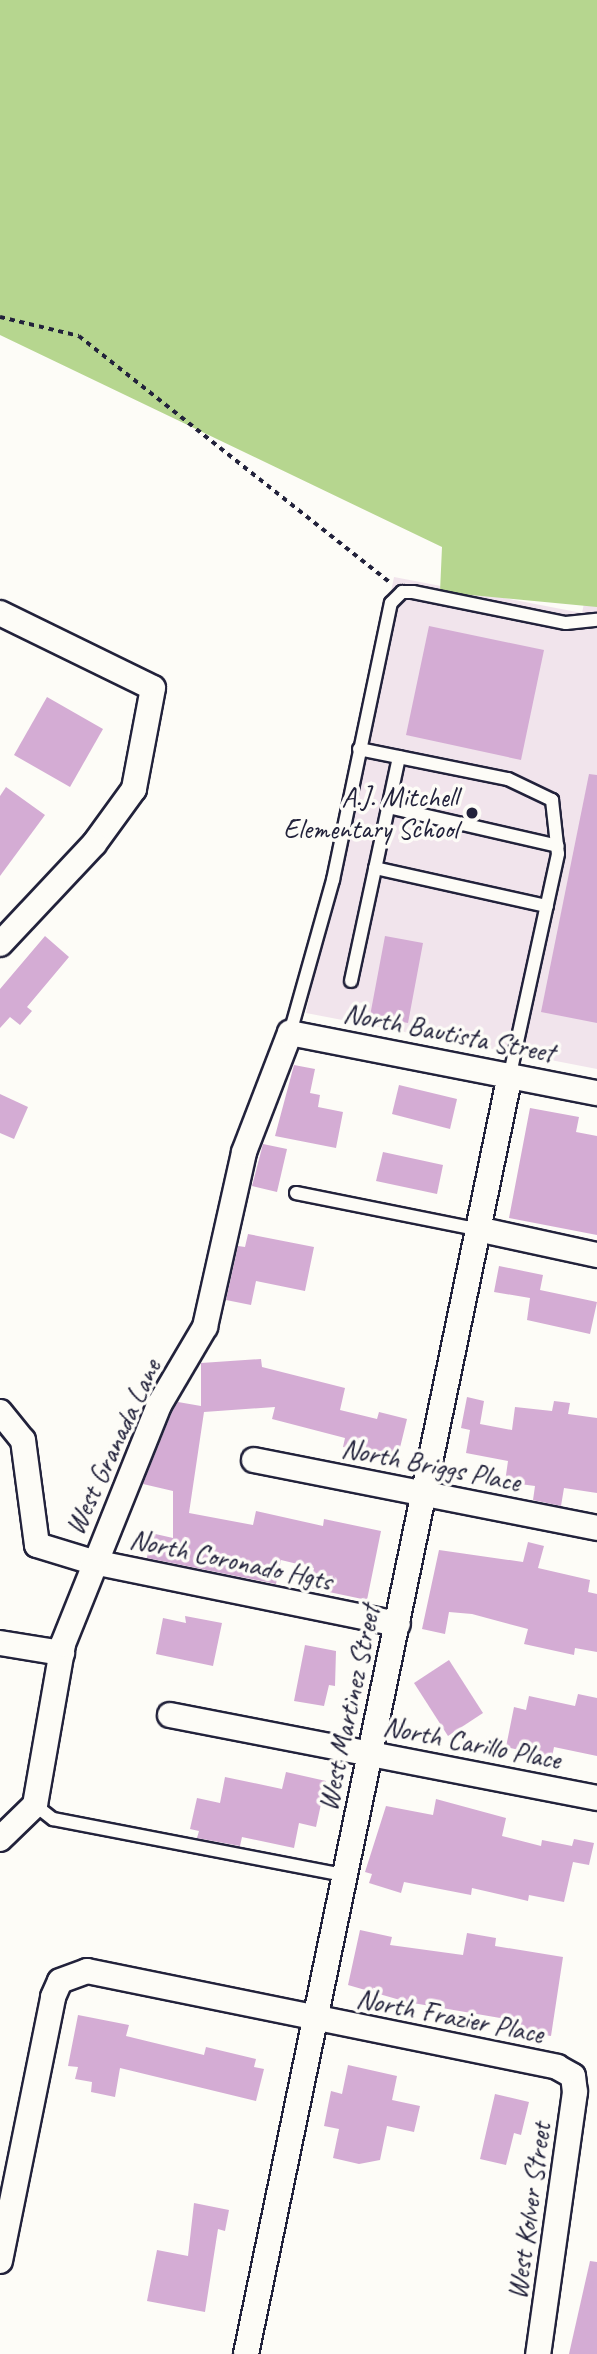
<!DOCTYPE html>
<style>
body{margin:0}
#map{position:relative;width:597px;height:2354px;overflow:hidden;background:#fdfcf7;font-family:Caveat,sans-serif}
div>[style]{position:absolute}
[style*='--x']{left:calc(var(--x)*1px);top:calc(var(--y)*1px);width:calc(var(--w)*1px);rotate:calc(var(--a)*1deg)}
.built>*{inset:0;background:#f1e4ec}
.green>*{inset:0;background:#b6d68f}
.building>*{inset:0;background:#d4acd4}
.path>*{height:3.5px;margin-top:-1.75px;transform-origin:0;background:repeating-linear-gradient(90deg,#22223b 0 5px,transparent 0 10px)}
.roads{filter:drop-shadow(2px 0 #22223b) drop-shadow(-2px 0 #22223b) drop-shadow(0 2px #22223b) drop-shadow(0 -2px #22223b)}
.lane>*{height:12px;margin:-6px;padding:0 6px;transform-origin:6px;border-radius:6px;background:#fdfcf7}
.street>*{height:24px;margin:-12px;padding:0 12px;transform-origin:12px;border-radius:12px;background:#fdfcf7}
.dots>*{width:19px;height:19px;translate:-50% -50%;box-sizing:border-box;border:4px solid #fdfcf7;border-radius:50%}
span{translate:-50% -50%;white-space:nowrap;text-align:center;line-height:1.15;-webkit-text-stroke:7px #fdfcf7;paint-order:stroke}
.poi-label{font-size:28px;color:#22223b}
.right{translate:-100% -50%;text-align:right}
.street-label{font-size:28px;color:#22223b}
</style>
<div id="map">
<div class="built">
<i style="clip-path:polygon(597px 542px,597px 1069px,306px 1013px,394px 577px,582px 613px)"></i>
</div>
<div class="green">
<i style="clip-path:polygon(0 0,597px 0,597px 607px,440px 592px,442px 547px,0 335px)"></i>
</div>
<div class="building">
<i style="clip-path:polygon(429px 626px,544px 650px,521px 760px,406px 735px)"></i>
<i style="clip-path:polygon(47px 697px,103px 729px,70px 787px,14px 755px)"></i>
<i style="clip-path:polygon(589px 774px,597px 775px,597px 1023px,541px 1012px)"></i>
<i style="clip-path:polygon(6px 787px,45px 815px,0 876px,0 796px)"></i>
<i style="clip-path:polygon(45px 936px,69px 957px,27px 1007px,32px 1011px,20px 1025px,10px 1017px,0 1028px,0 989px)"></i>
<i style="clip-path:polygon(385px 936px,423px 943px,408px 1023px,370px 1016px)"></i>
<i style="clip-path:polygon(294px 1065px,315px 1069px,310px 1093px,320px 1095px,318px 1107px,343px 1112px,336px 1148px,275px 1136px)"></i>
<i style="clip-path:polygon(399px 1085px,457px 1099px,450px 1129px,392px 1114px)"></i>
<i style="clip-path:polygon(0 1094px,28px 1107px,14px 1139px,0 1133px)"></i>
<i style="clip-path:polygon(530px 1108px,579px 1117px,576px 1132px,597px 1136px,597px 1235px,509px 1218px)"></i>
<i style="clip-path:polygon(263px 1144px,287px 1149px,277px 1192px,252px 1186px)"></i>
<i style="clip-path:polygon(383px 1152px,443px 1165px,437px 1194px,376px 1181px)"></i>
<i style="clip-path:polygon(248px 1234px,314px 1247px,305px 1291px,256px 1281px,251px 1305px,226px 1300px,238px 1246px,245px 1247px)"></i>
<i style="clip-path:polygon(499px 1266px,543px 1275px,540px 1290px,597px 1302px,590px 1334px,527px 1320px,530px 1298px,494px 1292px)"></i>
<i style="clip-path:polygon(261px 1359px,262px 1367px,345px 1388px,340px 1410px,377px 1419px,379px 1412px,407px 1419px,397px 1460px,343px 1447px,345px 1438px,272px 1419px,275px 1407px,204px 1412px,189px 1513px,253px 1525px,256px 1511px,323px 1526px,324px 1519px,381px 1531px,367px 1600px,310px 1588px,314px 1568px,281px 1560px,276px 1584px,147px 1558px,151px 1533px,173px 1538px,173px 1491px,143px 1484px,172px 1412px,178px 1402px,201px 1406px,201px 1363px)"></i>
<i style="clip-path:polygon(467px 1397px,484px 1401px,480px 1424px,512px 1430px,515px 1407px,552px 1411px,554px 1401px,570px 1403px,568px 1414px,597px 1418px,597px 1493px,564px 1488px,561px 1506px,533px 1500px,535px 1486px,505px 1482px,508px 1461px,466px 1453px,470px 1430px,461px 1428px)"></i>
<i style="clip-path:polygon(528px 1542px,544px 1546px,538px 1568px,590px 1580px,588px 1592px,597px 1594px,597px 1652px,575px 1648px,574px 1655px,524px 1644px,528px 1629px,472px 1614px,449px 1612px,445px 1634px,422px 1629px,439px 1550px,523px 1562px)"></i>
<i style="clip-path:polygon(185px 1616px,222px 1623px,213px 1666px,156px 1654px,163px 1618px,186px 1623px)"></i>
<i style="clip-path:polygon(305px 1645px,336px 1651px,335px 1686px,329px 1685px,324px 1706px,294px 1701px)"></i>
<i style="clip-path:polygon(449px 1660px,483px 1713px,448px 1736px,414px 1683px)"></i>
<i style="clip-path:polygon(578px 1694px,597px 1698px,597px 1756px,554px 1747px,552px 1757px,506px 1747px,514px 1707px,526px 1710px,529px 1696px,575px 1706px)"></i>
<i style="clip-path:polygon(286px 1772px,326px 1781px,316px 1827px,299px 1823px,294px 1848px,242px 1837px,240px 1846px,197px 1838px,199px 1831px,190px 1829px,197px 1798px,220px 1803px,225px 1777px,282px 1789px)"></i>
<i style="clip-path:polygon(436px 1799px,506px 1818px,502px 1836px,541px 1846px,542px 1840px,572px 1846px,574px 1839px,594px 1843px,589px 1865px,573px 1862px,564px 1902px,529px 1895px,528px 1901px,472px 1888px,471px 1895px,404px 1882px,401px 1893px,369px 1883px,372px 1874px,365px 1872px,386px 1806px,433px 1815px)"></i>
<i style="clip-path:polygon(360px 1930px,392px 1937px,390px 1945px,463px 1955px,467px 1933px,496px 1938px,495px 1946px,563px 1957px,551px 2036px,505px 2029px,506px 2019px,407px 2002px,348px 1985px)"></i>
<i style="clip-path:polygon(78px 2015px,129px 2025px,126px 2036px,204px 2055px,206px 2047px,256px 2059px,254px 2067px,264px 2069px,256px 2101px,120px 2068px,115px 2097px,91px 2092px,92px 2082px,75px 2079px,78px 2067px,68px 2066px)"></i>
<i style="clip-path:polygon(348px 2065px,397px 2076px,392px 2100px,420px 2106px,414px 2132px,387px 2126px,380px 2160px,359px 2164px,333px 2158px,339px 2129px,324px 2126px,331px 2091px,342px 2094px)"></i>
<i style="clip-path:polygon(495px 2094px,529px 2102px,521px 2135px,514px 2133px,506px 2165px,480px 2159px)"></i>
<i style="clip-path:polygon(194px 2203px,229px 2210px,225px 2231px,218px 2229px,205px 2312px,147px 2301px,157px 2250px,188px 2256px)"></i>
<i style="clip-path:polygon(590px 2261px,597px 2262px,597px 2354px,569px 2354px)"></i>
</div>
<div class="path">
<i style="--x:0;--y:317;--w:81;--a:13.5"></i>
<i style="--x:79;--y:336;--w:396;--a:38.4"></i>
</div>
<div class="roads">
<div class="lane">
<i style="--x:359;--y:749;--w:152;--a:11.4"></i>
<i style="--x:508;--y:779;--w:49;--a:25.5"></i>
<i style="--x:552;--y:800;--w:54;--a:83.7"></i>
<i style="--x:558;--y:854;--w:226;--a:102.3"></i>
<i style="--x:388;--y:807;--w:174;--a:12.9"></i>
<i style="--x:375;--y:868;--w:176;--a:12.5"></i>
<i style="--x:351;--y:981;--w:229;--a:-77.9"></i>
<i style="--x:290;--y:1033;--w:159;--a:-74.3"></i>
<i style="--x:333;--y:880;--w:283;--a:-78.2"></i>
<i style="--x:391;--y:603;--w:16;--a:-45"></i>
<i style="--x:402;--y:592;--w:11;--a:0"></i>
<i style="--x:413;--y:592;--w:156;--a:11.5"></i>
<i style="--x:566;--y:623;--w:31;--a:-6"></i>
<i style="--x:296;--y:1193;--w:189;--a:11.3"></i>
<i style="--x:35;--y:1805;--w:23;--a:38"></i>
<i style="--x:53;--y:1819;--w:295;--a:10.9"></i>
</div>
<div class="street">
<i style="--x:0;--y:613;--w:170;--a:26.1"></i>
<i style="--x:153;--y:688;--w:103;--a:100.7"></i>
<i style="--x:134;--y:789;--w:68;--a:126"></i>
<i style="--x:94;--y:844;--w:137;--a:133.2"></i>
<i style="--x:482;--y:1230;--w:118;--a:12.3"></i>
<i style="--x:0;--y:1412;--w:36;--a:51"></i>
<i style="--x:23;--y:1440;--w:106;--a:82.4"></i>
<i style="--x:37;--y:1545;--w:59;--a:16.9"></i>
<i style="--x:93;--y:1562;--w:311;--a:11.5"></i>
<i style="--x:254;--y:1460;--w:350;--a:11.2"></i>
<i style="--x:0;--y:1643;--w:63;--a:9.2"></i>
<i style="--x:170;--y:1715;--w:435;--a:11"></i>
<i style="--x:0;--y:1839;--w:49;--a:-44.2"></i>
<i style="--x:35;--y:1805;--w:163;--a:-80.1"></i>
<i style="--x:63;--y:1644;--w:258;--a:-68.1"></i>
<i style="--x:159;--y:1405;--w:91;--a:-59.5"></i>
<i style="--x:205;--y:1327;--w:179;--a:-77.4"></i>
<i style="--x:244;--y:1152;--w:128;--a:-68.9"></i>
<i style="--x:290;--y:1033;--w:313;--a:11.1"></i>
<i style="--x:0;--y:2261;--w:269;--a:-78.6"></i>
<i style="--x:53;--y:1997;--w:17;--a:-66"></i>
<i style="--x:60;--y:1981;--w:29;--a:-20"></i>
<i style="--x:87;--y:1971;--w:480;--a:11.5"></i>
<i style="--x:557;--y:2067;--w:18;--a:29"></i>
<i style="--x:573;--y:2076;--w:16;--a:83"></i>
<i style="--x:575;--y:2092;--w:265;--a:98"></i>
<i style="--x:246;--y:2354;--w:1306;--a:-78.34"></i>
</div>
</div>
<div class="dots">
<i style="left:472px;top:813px;background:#22223b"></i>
</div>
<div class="poi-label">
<span class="right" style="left:458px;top:813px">A.J. Mitchell<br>Elementary School</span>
</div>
<div class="street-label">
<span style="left:449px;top:1033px;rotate:11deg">North Bautista Street</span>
<span style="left:113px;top:1447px;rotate:-65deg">West Granada Lane</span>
<span style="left:431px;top:1465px;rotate:11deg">North Briggs Place</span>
<span style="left:231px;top:1560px;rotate:12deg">North Coronado Hgts</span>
<span style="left:349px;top:1708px;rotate:-78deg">West Martinez Street</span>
<span style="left:472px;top:1743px;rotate:11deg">North Carillo Place</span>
<span style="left:450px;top:2016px;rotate:11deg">North Frazier Place</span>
<span style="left:529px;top:2211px;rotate:-82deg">West Kolver Street</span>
</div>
</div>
